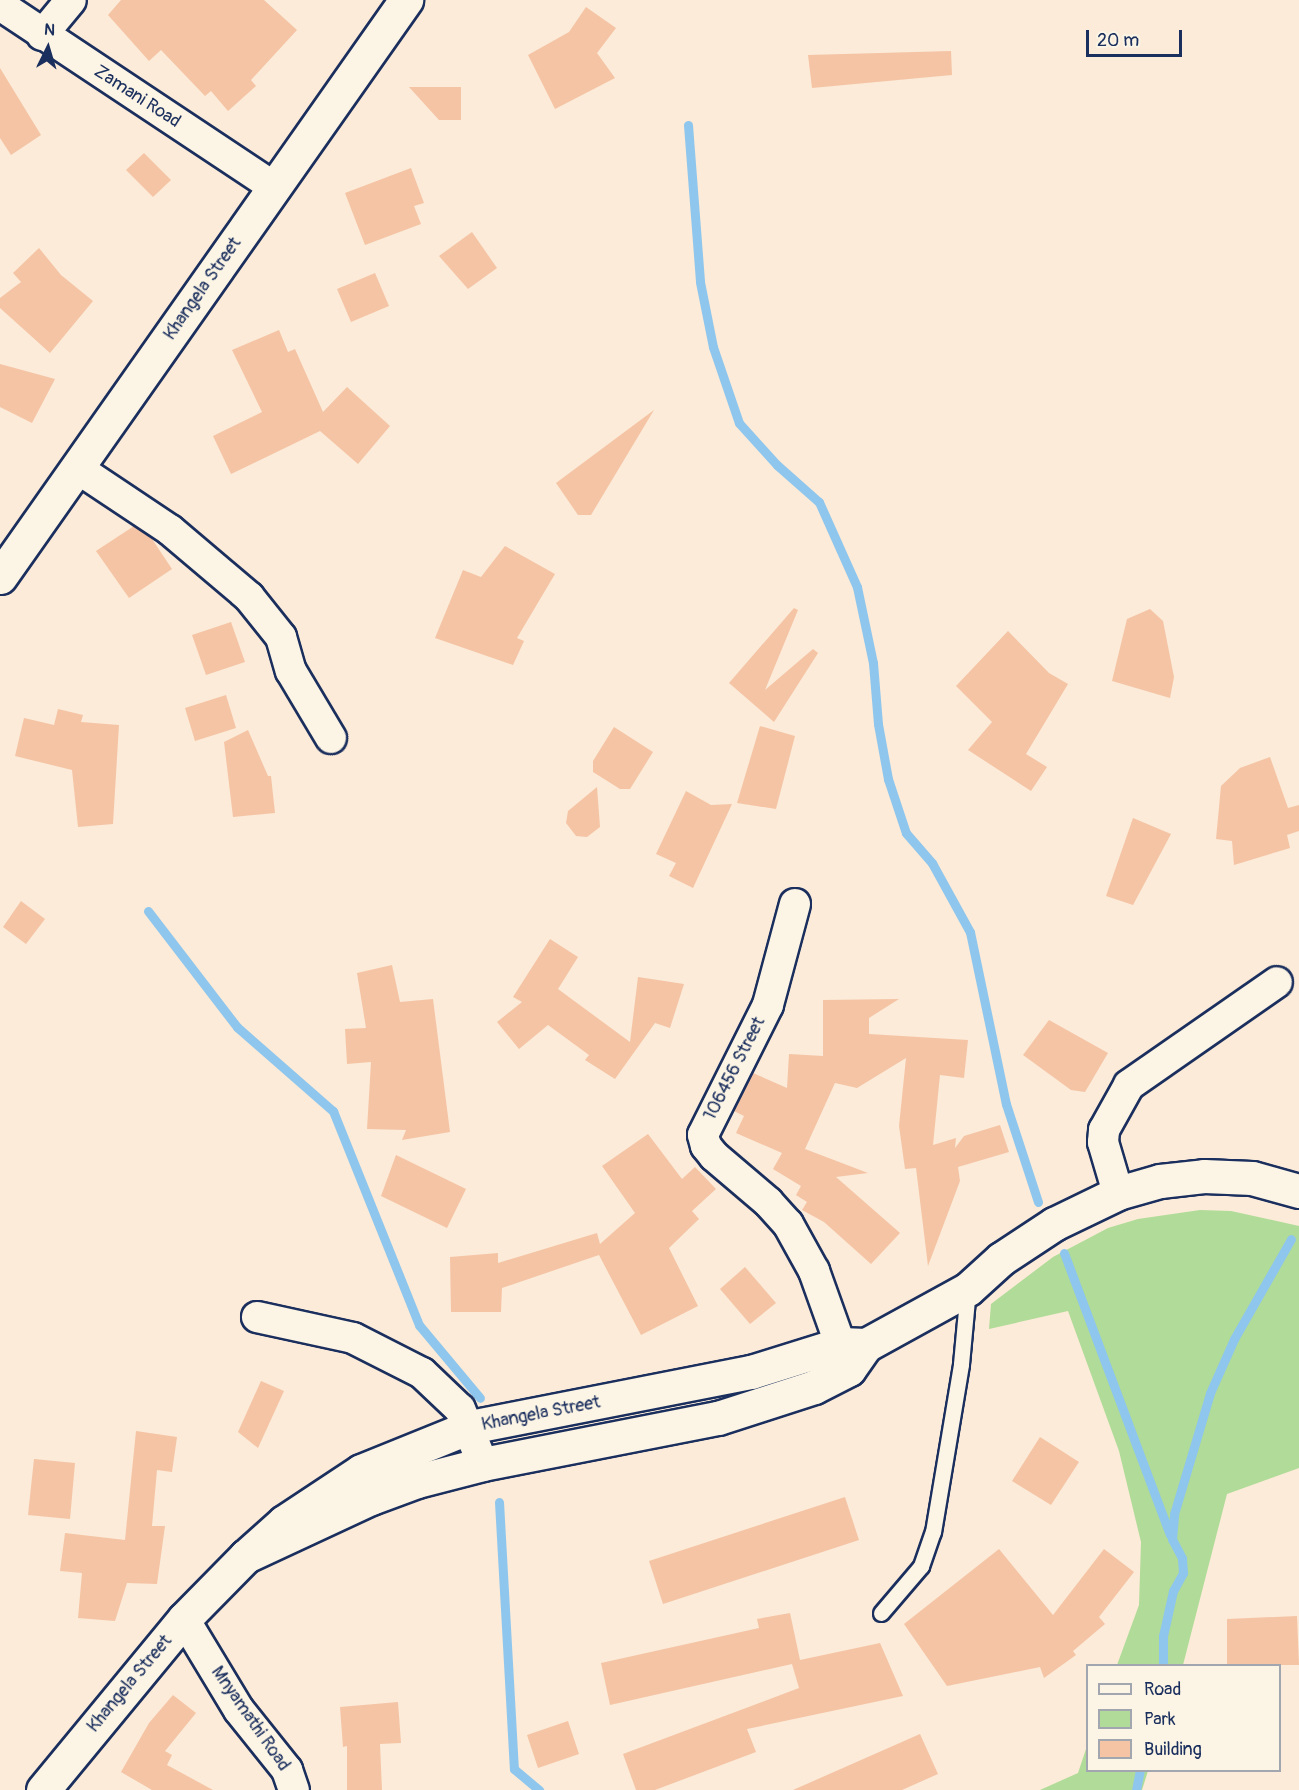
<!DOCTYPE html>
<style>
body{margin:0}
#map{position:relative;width:1299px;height:1790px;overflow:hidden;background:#fbebd8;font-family:Pangolin,sans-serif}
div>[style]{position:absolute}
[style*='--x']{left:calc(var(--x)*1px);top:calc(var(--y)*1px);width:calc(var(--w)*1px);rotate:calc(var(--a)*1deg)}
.green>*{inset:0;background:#b1db98}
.stream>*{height:9px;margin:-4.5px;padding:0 4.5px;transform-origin:4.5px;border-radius:4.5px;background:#8fc6ed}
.building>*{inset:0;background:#f5c4a5}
.roads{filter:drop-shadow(2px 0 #1b2f5e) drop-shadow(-2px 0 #1b2f5e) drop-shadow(0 2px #1b2f5e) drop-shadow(0 -2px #1b2f5e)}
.service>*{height:15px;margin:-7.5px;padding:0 7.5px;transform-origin:7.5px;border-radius:7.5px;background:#fcf5e5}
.minor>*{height:30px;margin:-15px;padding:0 15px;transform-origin:15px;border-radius:15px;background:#fcf5e5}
.tertiary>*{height:33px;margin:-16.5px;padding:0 16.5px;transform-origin:16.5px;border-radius:16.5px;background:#fcf5e5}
span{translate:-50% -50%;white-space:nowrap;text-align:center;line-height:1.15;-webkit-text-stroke:4.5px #fcf5e5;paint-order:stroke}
.street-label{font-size:18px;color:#1b2f5e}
.legend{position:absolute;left:1086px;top:1664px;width:195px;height:108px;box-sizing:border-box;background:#fcf5e5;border:2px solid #a2a6af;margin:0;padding:8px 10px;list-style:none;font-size:18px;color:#1b2f5e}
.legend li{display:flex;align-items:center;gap:12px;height:30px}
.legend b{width:30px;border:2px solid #a2a6af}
.north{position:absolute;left:18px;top:18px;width:60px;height:60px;-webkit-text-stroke:4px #fcf5e5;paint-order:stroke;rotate:5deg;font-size:16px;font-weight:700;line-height:24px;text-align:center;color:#1b2f5e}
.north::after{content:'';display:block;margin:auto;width:21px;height:27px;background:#1b2f5e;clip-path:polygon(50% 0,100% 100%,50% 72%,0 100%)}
.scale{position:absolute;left:1086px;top:30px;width:96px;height:27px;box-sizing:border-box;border:3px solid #1b2f5e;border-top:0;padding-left:8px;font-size:18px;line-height:21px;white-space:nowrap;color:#1b2f5e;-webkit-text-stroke:4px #fcf5e5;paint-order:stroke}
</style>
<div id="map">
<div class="green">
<i style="clip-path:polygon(1200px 1210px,1231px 1211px,1299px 1226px,1299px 1468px,1227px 1494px,1183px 1665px,1117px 1665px,1139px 1605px,1141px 1542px,1119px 1451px,1068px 1311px,989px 1329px,991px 1304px,1053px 1257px,1108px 1228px,1138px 1219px)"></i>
<i style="clip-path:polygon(1087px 1746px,1088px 1770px,1148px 1771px,1142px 1790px,1040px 1790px,1078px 1773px)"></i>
</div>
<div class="stream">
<i style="--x:688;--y:125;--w:157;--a:85.6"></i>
<i style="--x:700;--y:282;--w:66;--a:78.7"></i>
<i style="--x:713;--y:347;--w:80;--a:71.1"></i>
<i style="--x:739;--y:423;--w:57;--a:47.9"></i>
<i style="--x:777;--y:465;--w:56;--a:41.4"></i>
<i style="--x:819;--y:502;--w:93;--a:65.9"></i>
<i style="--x:857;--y:587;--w:78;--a:78.1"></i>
<i style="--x:873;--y:663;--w:61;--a:85.3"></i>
<i style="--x:878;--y:724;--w:56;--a:79.7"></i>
<i style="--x:888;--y:779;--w:57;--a:71.6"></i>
<i style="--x:906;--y:833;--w:40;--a:49"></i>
<i style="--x:932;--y:863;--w:79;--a:61.2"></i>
<i style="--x:970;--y:932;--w:176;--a:78.2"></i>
<i style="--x:1006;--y:1104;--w:103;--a:71.9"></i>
<i style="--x:148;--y:911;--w:146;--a:52.5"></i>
<i style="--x:237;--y:1027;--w:128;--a:41.2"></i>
<i style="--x:333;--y:1111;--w:231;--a:68.1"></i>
<i style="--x:419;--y:1325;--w:95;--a:50.1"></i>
<i style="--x:1064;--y:1253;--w:301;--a:69.4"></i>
<i style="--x:499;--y:1502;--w:267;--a:86.8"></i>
<i style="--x:514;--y:1769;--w:33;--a:40"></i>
<i style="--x:1163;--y:1666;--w:30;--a:-90"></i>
<i style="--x:1163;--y:1636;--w:46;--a:-77.5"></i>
<i style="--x:1173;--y:1591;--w:21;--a:-61"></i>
<i style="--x:1183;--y:1573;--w:15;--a:-94"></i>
<i style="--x:1182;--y:1558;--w:21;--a:-118"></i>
<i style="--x:1172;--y:1539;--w:25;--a:-85"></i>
<i style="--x:1174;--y:1514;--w:126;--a:-73.4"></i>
<i style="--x:1210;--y:1393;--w:59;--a:-66"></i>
<i style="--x:1234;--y:1339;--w:115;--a:-60.3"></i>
<i style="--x:1136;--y:1790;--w:20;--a:-79"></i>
</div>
<div class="building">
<i style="clip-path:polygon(121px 0,264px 0,297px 30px,251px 80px,256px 86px,228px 111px,211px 91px,205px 96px,161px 50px,149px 61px,108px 15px)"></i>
<i style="clip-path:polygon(586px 7px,616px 28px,597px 53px,615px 78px,555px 109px,528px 55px,569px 32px)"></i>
<i style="clip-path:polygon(951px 51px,952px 75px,812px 88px,808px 55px)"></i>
<i style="clip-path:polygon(0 68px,41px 135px,11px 155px,0 138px)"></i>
<i style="clip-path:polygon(409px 87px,461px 87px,461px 120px,439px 120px)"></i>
<i style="clip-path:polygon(144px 153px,171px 180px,153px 197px,126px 170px)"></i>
<i style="clip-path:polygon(411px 168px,424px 203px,414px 206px,421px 224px,365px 245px,345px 193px)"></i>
<i style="clip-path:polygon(472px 232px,497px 268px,468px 289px,439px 256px)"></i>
<i style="clip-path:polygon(39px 248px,61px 275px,93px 301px,50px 353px,0 308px,0 298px,21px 282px,13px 273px)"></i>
<i style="clip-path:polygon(375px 273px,389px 306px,351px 322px,337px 289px)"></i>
<i style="clip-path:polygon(279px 330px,288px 352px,295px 349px,323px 412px,347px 387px,390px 426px,358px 464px,320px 431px,231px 474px,213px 436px,262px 412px,232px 350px)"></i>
<i style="clip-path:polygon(0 364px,55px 379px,32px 423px,0 407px)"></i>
<i style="clip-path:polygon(654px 410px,591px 515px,578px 515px,556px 483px)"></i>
<i style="clip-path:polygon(134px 526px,152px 539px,172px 569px,129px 598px,96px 551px)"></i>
<i style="clip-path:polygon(505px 546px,555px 574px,517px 638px,524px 641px,513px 665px,435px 638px,463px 570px,481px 577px)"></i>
<i style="clip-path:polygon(794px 608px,798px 610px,765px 690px,813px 649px,818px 653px,774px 722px,729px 683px)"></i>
<i style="clip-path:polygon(1150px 609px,1163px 621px,1174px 677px,1170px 698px,1112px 681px,1127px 619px)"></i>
<i style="clip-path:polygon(231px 622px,245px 662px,206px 675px,192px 635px)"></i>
<i style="clip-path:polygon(1008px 631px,1049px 673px,1068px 684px,1026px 754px,1047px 767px,1031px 791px,968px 750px,992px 722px,956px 686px)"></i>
<i style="clip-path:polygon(226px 695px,236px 728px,195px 741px,185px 708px)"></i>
<i style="clip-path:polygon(58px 709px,83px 715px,81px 722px,119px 725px,113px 824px,78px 827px,72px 770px,15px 756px,24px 718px,54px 725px)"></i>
<i style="clip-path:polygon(760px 726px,795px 736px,776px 809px,737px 803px)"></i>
<i style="clip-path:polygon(614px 727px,653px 752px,630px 789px,620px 789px,593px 772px,593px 761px)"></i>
<i style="clip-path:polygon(248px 730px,268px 776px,271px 776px,275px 813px,233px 817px,224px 742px)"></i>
<i style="clip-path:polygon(1270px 757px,1288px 808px,1299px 805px,1299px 831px,1287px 835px,1290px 848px,1234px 865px,1232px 841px,1216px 839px,1221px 786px,1240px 768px)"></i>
<i style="clip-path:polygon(597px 787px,600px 827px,587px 837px,576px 836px,566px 823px,568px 811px)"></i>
<i style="clip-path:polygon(686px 791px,711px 805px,732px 804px,693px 888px,669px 876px,676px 863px,656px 854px)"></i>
<i style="clip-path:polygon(1133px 818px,1171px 834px,1133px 905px,1106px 896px)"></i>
<i style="clip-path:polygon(21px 901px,45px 919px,26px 944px,3px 927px)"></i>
<i style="clip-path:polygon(550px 939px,578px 957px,558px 989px,630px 1042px,638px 977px,684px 984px,670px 1028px,655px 1023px,615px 1079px,585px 1060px,589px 1055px,548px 1025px,519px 1049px,497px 1022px,522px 1002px,513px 997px)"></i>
<i style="clip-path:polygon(392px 965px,400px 1002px,433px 999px,450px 1132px,402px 1140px,406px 1130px,367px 1129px,371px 1062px,347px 1064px,345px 1029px,366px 1028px,357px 973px)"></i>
<i style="clip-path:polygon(899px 999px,869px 1018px,869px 1034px,968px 1040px,964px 1078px,940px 1075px,933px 1145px,956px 1138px,955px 1148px,964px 1136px,1000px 1125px,1009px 1152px,958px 1167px,960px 1181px,928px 1266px,916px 1168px,905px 1169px,899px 1126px,906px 1058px,857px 1088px,835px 1083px,805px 1149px,868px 1173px,836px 1177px,900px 1233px,871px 1264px,824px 1222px,802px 1210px,807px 1202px,796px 1195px,801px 1186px,773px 1169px,782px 1153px,736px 1133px,744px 1116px,734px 1111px,753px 1073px,787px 1088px,789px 1054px,823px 1056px,823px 1000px)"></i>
<i style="clip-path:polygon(1049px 1020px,1108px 1053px,1085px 1092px,1071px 1090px,1023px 1055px)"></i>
<i style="clip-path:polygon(648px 1134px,682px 1179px,695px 1167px,716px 1189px,692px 1211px,699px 1219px,669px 1248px,698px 1306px,641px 1335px,599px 1255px,502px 1288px,501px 1312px,451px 1312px,450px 1257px,498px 1253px,498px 1263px,597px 1233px,600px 1244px,635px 1213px,602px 1166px)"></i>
<i style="clip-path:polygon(396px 1155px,466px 1189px,447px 1228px,381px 1196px)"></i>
<i style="clip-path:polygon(745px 1267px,776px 1303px,750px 1324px,720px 1289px)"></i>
<i style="clip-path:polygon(261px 1381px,284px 1391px,258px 1448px,238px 1432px)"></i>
<i style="clip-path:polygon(136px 1431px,177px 1437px,172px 1472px,157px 1470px,152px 1526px,165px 1526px,157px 1584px,127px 1583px,115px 1621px,78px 1618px,82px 1573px,60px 1571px,65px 1533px,125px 1540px)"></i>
<i style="clip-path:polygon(1040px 1437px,1079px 1462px,1051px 1505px,1012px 1481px)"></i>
<i style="clip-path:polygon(34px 1459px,75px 1463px,70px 1519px,28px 1515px)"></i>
<i style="clip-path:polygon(845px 1497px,859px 1540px,663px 1604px,649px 1561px)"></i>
<i style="clip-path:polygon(999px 1549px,1053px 1615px,1104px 1549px,1134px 1572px,1099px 1617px,1105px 1624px,1073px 1651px,1076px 1655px,1044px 1678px,1040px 1667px,947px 1686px,904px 1624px)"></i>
<i style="clip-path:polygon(790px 1613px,800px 1660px,880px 1643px,903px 1696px,747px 1729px,756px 1752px,655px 1790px,636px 1790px,623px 1754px,799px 1688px,792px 1664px,610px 1705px,601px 1663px,759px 1628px,757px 1619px)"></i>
<i style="clip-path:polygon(1297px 1616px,1299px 1665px,1227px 1665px,1227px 1619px)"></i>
<i style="clip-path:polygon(173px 1695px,196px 1713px,165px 1751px,172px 1755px,167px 1765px,213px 1790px,152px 1790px,121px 1772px,149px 1723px)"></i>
<i style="clip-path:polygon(398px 1702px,401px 1743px,380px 1744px,382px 1790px,347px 1790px,347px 1746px,343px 1747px,340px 1707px)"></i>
<i style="clip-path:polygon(568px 1721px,579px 1754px,538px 1768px,527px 1735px)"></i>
<i style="clip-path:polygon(920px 1734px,938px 1774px,902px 1790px,793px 1790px)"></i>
</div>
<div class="roads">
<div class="service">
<i style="--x:881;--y:1613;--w:62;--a:-49.6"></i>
<i style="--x:921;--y:1566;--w:36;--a:-71"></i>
<i style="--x:933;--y:1532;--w:170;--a:-80.5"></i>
<i style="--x:961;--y:1364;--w:75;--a:-84.7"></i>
</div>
<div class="minor">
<i style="--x:0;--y:5;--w:330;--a:33.6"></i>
<i style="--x:42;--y:35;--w:45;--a:-50.4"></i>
<i style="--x:77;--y:468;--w:112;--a:33.7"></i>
<i style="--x:170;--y:530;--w:104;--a:40.3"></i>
<i style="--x:249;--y:597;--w:51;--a:51.3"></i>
<i style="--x:281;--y:637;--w:35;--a:74"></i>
<i style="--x:291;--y:671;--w:78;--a:59.2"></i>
<i style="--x:795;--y:904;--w:105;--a:105"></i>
<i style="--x:768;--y:1005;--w:145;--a:116.6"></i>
<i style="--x:703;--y:1135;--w:11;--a:75"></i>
<i style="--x:706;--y:1146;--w:13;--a:51"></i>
<i style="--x:714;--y:1156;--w:71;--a:40.4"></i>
<i style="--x:768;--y:1202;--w:30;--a:48"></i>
<i style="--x:788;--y:1224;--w:54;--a:61"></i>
<i style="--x:814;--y:1271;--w:101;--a:70.3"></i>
<i style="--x:1118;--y:1193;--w:53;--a:-106.4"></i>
<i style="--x:1103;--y:1142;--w:12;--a:-85"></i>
<i style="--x:1104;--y:1130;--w:51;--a:-60.9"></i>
<i style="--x:1129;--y:1085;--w:180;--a:-34.8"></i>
<i style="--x:257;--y:1317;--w:98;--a:12.3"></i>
<i style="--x:353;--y:1338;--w:77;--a:26.9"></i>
<i style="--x:422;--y:1373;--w:52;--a:43.5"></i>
<i style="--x:460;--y:1409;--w:60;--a:67.3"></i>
<i style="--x:184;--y:1619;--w:106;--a:58.9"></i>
<i style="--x:239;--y:1710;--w:77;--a:51.3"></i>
<i style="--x:287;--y:1770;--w:21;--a:71"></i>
</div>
<div class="tertiary">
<i style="--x:0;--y:577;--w:706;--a:-54.87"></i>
<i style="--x:246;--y:1556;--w:138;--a:-24.9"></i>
<i style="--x:371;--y:1498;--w:49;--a:-20.3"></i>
<i style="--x:417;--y:1481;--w:68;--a:-14.4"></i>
<i style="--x:483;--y:1464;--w:239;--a:-11.1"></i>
<i style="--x:718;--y:1418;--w:101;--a:-17.9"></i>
<i style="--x:814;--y:1387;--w:39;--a:-27"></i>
<i style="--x:849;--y:1369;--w:29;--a:-55"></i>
<i style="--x:866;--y:1345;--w:116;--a:-28.8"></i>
<i style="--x:968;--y:1289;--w:45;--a:-42.3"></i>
<i style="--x:1001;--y:1259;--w:64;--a:-33.4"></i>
<i style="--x:1054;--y:1224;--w:71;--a:-25.8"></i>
<i style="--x:1118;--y:1193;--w:44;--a:-15.9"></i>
<i style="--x:1160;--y:1181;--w:44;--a:-6.5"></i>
<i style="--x:1204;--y:1176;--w:48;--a:2.4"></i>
<i style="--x:1252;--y:1178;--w:49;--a:15.5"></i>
<i style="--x:43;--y:1790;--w:222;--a:-50.5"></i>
<i style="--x:184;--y:1619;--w:88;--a:-45.5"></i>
<i style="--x:246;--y:1556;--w:51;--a:-41.8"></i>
<i style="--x:284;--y:1522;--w:92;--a:-33.5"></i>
<i style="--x:361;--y:1471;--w:118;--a:-22"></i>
<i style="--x:470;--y:1427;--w:286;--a:-11.1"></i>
<i style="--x:751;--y:1372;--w:94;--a:-17.3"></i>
<i style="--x:841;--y:1344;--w:25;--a:2"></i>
</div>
</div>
<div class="street-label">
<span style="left:137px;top:97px;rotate:33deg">Zamani Road</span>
<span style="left:203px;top:289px;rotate:-55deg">Khangela Street</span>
<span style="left:735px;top:1069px;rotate:-63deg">106456 Street</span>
<span style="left:541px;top:1414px;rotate:-11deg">Khangela Street</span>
<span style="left:130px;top:1684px;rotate:-50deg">Khangela Street</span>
<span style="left:250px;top:1719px;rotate:55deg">Mnyamathi Road</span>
</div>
<ul class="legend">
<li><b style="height:8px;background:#fcf5e5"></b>Road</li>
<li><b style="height:16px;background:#b1db98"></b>Park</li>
<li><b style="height:16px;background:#f5c4a5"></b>Building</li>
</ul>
<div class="north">N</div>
<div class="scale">20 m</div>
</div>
